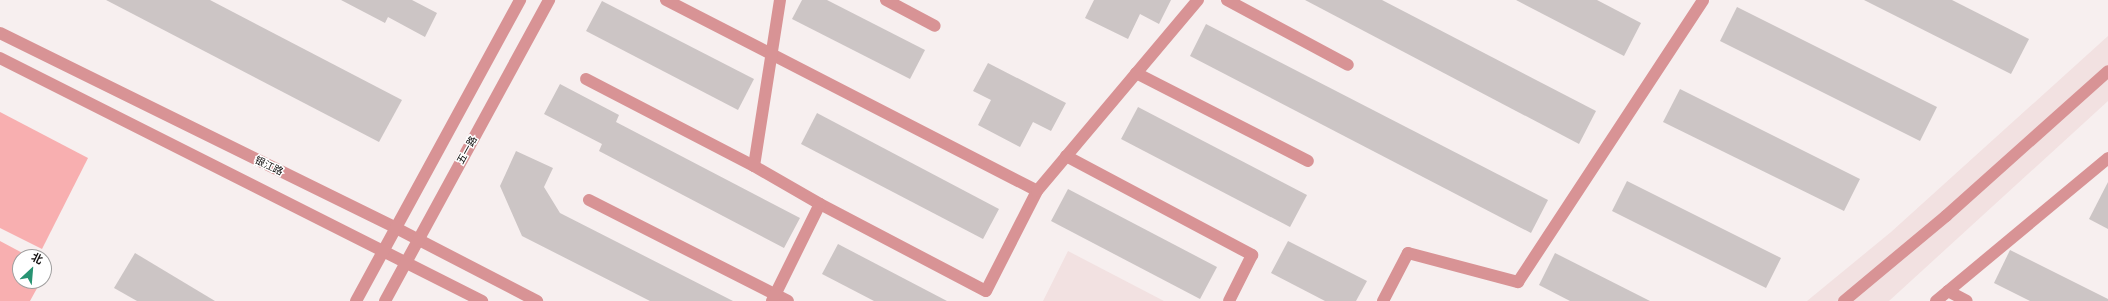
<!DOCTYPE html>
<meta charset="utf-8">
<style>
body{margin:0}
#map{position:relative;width:2108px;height:301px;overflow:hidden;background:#f7efef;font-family:Raleway,"Noto Sans SC",sans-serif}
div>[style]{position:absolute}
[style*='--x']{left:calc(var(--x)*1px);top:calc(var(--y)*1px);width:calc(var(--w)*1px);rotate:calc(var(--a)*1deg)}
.built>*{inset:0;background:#f2e1e1}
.green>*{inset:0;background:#f8afb0}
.building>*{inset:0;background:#ccc5c5}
.minor>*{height:12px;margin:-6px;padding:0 6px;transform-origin:6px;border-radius:6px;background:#d89395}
.tertiary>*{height:12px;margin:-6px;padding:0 6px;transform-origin:6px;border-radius:6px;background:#d89395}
span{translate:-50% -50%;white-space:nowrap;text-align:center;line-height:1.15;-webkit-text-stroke:3px #fff;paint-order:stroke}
.street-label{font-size:10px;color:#0f0d0c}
.north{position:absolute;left:12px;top:249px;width:40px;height:40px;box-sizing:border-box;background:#fff;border:1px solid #9f9e9e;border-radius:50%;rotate:26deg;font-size:11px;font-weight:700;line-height:16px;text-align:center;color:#0f0d0c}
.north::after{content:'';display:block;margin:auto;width:14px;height:18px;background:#279372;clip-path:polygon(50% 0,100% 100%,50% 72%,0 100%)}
</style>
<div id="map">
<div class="built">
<i style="clip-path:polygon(2108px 36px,2108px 101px,1889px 301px,1807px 301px,1891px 232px)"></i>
<i style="clip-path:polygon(1068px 251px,1164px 301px,1043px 301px)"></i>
</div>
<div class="green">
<i style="clip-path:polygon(0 112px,88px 158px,42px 249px,0 228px)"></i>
<i style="clip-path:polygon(0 241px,30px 257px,20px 257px,20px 281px,41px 281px,30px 301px,0 301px)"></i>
</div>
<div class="building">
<i style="clip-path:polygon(106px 0,210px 0,402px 100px,379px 142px)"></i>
<i style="clip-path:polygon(341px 0,412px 0,437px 13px,425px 37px,388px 17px,385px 23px)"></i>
<i style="clip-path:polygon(802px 0,827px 0,925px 50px,910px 79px,792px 19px)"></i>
<i style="clip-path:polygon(1094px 0,1171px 0,1159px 24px,1140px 14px,1128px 39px,1085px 18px)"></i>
<i style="clip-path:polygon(1305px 0,1382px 0,1596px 111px,1579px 144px)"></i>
<i style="clip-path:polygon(1516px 0,1597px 0,1641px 23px,1624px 56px)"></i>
<i style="clip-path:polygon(1864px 0,1952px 0,2029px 39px,2011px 74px)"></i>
<i style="clip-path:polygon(602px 1px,754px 79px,738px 110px,586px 31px)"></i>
<i style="clip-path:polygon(1737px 7px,1937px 107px,1920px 141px,1720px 41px)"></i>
<i style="clip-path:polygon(1206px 24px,1548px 200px,1531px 233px,1190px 56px)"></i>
<i style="clip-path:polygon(988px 63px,1066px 103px,1051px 131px,1033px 122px,1020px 147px,978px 125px,991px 100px,973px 91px)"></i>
<i style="clip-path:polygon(560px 84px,619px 115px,616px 122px,800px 218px,784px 248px,599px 151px,602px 144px,544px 114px)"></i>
<i style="clip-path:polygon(1680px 89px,1860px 179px,1844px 211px,1663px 122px)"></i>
<i style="clip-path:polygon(1138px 107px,1307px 195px,1290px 227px,1121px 139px)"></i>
<i style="clip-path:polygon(817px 113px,999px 209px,983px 239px,801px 144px)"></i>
<i style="clip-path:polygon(516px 151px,553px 168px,544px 187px,560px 213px,733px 301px,650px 301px,522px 236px,500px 186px)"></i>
<i style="clip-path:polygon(1627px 181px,1781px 258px,1766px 288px,1612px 211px)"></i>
<i style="clip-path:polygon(2108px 182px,2108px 229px,2089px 219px)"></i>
<i style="clip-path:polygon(1068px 189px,1217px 267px,1200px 299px,1051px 221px)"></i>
<i style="clip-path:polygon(1288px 241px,1367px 281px,1356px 301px,1325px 301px,1271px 273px)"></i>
<i style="clip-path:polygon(838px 244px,947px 301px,874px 301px,822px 274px)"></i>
<i style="clip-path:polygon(2010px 250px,2108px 299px,2108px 301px,2030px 301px,1994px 283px)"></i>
<i style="clip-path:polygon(135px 253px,215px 301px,137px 301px,114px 288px)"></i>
<i style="clip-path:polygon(1555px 253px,1650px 301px,1570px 301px,1539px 285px)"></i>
</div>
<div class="minor">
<i style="--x:666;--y:0;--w:417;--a:27.2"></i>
<i style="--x:886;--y:0;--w:55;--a:28"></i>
<i style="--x:1227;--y:0;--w:137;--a:28.2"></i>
<i style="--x:1136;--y:73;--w:193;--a:27.1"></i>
<i style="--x:586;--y:79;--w:189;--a:27.4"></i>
<i style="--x:1066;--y:156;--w:211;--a:28"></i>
<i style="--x:1252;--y:255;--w:51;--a:116.6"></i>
<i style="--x:589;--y:200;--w:223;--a:26.9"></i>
<i style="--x:820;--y:204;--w:187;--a:27.7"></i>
<i style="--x:986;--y:291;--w:112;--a:-63"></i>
<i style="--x:1037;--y:191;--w:250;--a:-49.9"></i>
<i style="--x:1948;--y:291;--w:21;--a:28"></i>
<i style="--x:772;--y:301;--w:108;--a:-63.7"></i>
<i style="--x:820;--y:204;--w:76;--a:-150.1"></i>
<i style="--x:754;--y:166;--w:168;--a:-81.1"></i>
<i style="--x:1383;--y:301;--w:54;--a:-62.5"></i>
<i style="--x:1408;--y:253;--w:114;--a:14.8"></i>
<i style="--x:1518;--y:282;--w:337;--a:-56.7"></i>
<i style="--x:1844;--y:301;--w:133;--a:-39.8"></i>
<i style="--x:1946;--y:216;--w:217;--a:-41.8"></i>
<i style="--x:1936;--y:301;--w:224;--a:-39.7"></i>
</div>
<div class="tertiary">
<i style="--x:0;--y:33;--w:441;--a:26.2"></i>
<i style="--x:396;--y:228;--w:159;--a:27.4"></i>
<i style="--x:0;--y:58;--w:540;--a:26.75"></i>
<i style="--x:356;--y:301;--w:343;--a:-61.4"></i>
<i style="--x:385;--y:301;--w:343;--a:-61.4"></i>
</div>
<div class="street-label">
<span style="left:467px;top:150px;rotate:-61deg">五一路</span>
<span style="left:269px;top:166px;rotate:26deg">银江路</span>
</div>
<div class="north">北</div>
</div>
